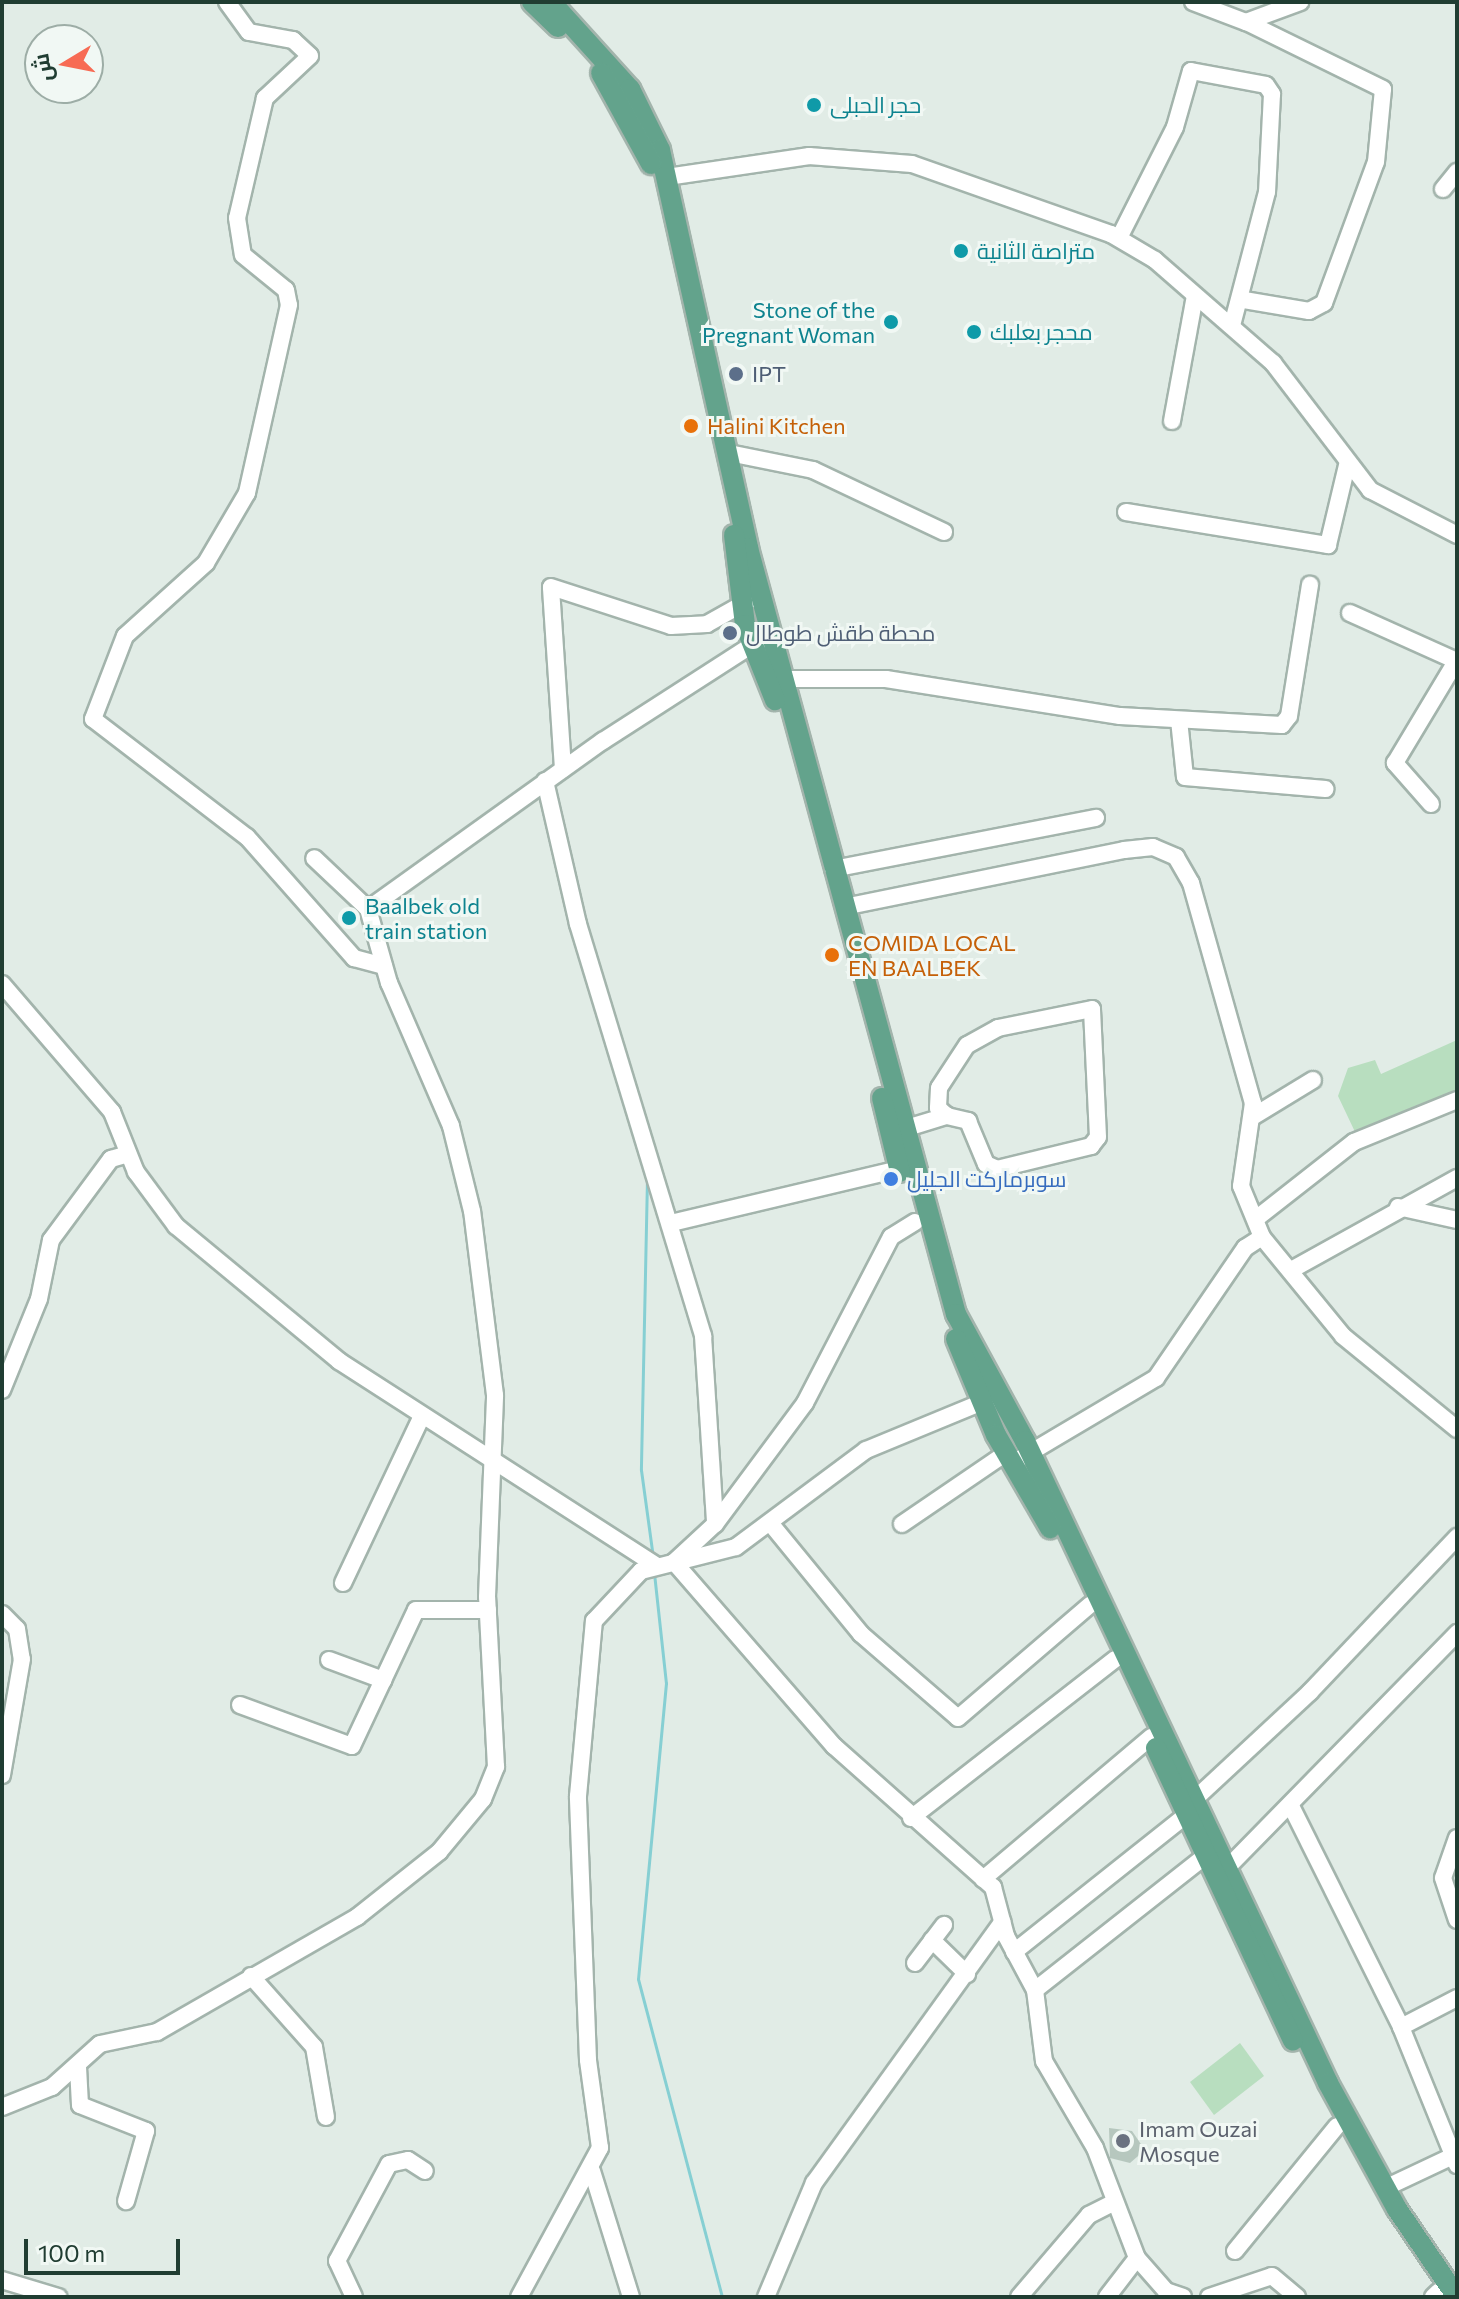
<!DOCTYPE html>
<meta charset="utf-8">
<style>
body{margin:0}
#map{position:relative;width:1459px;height:2299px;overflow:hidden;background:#e1ece6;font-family:Commissioner,Cairo,sans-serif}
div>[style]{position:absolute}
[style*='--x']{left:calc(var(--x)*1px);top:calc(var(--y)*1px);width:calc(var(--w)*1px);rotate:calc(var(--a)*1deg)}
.green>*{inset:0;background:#b8debf}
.stream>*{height:3px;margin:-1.5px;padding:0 1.5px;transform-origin:1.5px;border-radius:1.5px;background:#86cfd3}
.building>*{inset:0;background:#b6c7be}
.roads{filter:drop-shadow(2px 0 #a3b4ac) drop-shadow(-2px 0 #a3b4ac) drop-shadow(0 2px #a3b4ac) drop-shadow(0 -2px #a3b4ac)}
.minor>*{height:16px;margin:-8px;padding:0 8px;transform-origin:8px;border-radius:8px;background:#fff}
.major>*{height:20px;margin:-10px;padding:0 10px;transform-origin:10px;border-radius:10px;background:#63a38c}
.dots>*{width:22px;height:22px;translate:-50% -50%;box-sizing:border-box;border:4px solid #f1f8f4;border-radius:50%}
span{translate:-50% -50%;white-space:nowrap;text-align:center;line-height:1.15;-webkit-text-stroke:6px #f1f8f4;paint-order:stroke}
.culture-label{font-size:22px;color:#0d838f}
.left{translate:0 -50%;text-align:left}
.right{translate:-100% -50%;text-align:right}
.service-label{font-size:22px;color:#4e5e75}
.food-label{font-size:22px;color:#c56008}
.shop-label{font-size:22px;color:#366cbe}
.worship-label{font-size:22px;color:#5b616d}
.frame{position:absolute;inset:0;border:4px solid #203d32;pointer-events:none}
.north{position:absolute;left:24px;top:24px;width:80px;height:80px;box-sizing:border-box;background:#f1f8f4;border:2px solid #9dada6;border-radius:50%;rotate:260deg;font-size:22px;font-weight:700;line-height:32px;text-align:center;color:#203d32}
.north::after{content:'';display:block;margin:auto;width:28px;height:36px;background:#f76b54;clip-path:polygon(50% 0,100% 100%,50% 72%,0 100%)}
.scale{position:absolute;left:24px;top:2239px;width:156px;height:36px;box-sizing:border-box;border:4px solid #203d32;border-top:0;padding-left:10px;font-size:24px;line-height:28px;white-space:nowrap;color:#203d32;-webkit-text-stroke:6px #f1f8f4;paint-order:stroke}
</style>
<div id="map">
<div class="green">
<i style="clip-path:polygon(1457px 1040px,1457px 1099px,1356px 1134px,1338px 1096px,1348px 1068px,1375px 1060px,1381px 1074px)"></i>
<i style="clip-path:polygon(1240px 2043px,1264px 2076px,1214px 2115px,1190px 2082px)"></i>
</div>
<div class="stream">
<i style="--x:647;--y:1178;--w:292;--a:91.2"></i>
<i style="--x:641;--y:1470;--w:89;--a:82.2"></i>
<i style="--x:654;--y:1573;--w:111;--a:83.8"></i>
<i style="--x:666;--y:1683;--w:297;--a:95.4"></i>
<i style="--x:638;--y:1979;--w:329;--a:75.2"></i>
</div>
<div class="building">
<i style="clip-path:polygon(1109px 2128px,1132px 2131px,1145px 2150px,1130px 2163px,1110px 2158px)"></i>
</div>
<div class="roads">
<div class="minor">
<i style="--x:227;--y:2;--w:37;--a:54"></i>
<i style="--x:249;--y:32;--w:45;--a:10.3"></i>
<i style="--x:293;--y:40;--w:23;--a:43"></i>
<i style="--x:310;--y:56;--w:62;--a:137"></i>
<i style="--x:265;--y:98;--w:123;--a:103.1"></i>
<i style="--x:237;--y:218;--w:37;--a:81"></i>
<i style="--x:243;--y:255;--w:55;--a:39.1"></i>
<i style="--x:286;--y:290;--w:15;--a:79"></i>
<i style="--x:289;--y:305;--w:193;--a:102.6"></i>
<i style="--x:247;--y:493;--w:81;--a:120.4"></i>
<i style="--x:206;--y:563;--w:109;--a:138"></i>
<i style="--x:125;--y:636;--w:89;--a:111.1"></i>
<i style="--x:93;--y:719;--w:194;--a:37.5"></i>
<i style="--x:247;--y:837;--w:162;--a:48.5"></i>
<i style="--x:354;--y:958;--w:31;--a:15"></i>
<i style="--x:1193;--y:2;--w:57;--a:20.7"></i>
<i style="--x:1246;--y:22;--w:58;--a:-20.3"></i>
<i style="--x:667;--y:177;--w:144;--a:-8.4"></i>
<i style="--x:809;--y:156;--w:103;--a:4.4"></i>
<i style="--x:912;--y:164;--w:211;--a:19.4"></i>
<i style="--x:1111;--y:234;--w:51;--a:30.6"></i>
<i style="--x:1155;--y:260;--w:157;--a:41.1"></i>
<i style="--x:1273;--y:363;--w:160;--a:52.6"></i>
<i style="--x:1370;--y:490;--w:98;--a:27.3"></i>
<i style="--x:1443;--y:189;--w:22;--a:-51"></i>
<i style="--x:1119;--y:238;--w:124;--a:-63.2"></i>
<i style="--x:1175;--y:127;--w:58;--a:-74.1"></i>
<i style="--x:1191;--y:71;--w:76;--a:10.6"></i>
<i style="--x:1266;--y:85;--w:11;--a:56"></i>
<i style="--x:1272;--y:94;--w:98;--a:92.9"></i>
<i style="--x:1267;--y:192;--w:138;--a:104.7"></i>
<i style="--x:1244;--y:300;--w:66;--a:9.6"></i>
<i style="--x:1309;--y:311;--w:17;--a:-28"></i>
<i style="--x:1324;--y:303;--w:150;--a:-69.8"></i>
<i style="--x:1376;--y:162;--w:73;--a:-84.5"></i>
<i style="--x:1383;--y:89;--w:153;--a:-153.9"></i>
<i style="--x:1172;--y:421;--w:127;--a:-79.6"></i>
<i style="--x:729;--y:453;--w:86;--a:11.4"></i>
<i style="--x:813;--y:470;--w:145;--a:25.3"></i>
<i style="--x:1126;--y:512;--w:205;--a:9.3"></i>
<i style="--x:1328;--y:545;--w:82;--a:-76.6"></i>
<i style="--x:1350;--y:613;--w:117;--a:24.2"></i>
<i style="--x:782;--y:679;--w:104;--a:0"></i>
<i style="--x:886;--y:679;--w:237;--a:9"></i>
<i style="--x:1120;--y:716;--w:162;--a:3.2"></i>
<i style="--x:1282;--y:725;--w:11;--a:-52"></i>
<i style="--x:1289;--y:716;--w:133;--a:-80.9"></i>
<i style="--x:1179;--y:720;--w:57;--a:84"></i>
<i style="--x:1185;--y:777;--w:141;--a:4.9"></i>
<i style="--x:563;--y:769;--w:182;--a:-93.8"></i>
<i style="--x:551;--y:587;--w:126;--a:18"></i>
<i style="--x:671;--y:626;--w:36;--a:-3"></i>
<i style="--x:707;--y:624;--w:49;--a:-29.2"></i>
<i style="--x:545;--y:781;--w:147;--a:77"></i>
<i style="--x:578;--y:924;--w:431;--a:73.1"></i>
<i style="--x:703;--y:1336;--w:188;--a:86.3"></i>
<i style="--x:1431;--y:804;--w:55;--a:-131.3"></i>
<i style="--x:1395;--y:763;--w:120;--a:-59"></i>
<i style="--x:833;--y:869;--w:268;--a:-11"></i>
<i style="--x:844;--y:907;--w:286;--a:-11.5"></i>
<i style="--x:1124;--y:850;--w:29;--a:-6"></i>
<i style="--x:1153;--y:847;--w:25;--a:23"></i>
<i style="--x:1176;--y:857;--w:30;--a:60"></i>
<i style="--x:1191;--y:883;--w:229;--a:74.3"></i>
<i style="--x:1253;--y:1103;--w:84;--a:98.2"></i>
<i style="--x:1241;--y:1186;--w:55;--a:67.6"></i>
<i style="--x:368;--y:909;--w:289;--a:-35.6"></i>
<i style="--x:603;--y:741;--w:190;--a:-32.8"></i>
<i style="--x:2;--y:984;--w:169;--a:49.3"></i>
<i style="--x:112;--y:1112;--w:65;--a:68.2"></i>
<i style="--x:136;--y:1172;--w:67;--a:53.5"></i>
<i style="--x:176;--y:1226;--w:212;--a:39.6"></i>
<i style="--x:339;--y:1361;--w:376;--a:32.8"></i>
<i style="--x:1254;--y:1116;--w:69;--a:-31.4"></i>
<i style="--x:910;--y:1127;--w:39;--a:-17"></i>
<i style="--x:947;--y:1116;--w:22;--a:13"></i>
<i style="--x:968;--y:1121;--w:47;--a:67.3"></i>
<i style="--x:986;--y:1164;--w:12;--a:24"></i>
<i style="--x:997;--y:1169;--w:97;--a:-13.7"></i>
<i style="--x:1091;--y:1146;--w:11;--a:-52"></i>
<i style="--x:1098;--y:1137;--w:128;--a:-92.7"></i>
<i style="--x:1092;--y:1009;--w:96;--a:168.6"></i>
<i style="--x:998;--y:1028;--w:35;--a:151"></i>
<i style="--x:967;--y:1045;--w:51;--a:123.1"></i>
<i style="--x:939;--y:1088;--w:20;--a:93"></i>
<i style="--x:938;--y:1108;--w:12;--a:42"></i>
<i style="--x:1398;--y:1207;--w:60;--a:12.4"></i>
<i style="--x:1257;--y:1218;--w:123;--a:-38.1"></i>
<i style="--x:1354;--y:1142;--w:111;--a:-22.2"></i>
<i style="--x:915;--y:1222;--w:28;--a:148"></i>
<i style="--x:891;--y:1237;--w:187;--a:117.4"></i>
<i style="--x:805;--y:1403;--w:151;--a:126.6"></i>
<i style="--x:715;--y:1524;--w:56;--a:137.2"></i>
<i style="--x:674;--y:1562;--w:244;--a:49"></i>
<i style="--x:834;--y:1746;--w:213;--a:41.6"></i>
<i style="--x:993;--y:1887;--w:51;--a:75.1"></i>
<i style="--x:1006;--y:1936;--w:61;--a:61.8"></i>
<i style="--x:1035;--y:1990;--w:72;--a:82.8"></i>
<i style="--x:1044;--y:2061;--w:101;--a:59.6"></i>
<i style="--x:1095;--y:2148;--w:118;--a:69.1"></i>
<i style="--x:1137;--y:2258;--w:44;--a:48.7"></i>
<i style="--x:1166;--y:2291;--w:18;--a:19"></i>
<i style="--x:671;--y:1223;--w:234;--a:-13.3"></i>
<i style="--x:1293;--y:1269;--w:188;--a:-29"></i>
<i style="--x:2;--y:1390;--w:98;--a:-67.9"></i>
<i style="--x:39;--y:1299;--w:60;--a:-78.5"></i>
<i style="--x:51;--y:1240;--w:101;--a:-53.5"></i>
<i style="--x:111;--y:1159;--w:18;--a:-16"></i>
<i style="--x:1021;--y:1458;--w:157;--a:-30.7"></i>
<i style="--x:1156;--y:1378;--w:158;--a:-55.6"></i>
<i style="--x:1245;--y:1248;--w:20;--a:-33"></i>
<i style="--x:1262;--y:1237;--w:128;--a:50.7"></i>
<i style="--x:1343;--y:1336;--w:147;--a:39.2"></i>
<i style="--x:771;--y:1524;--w:142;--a:50.7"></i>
<i style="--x:861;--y:1634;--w:128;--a:40.9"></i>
<i style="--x:958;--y:1718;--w:174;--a:-40.6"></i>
<i style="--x:902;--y:1524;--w:126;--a:-34.3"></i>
<i style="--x:343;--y:1583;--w:185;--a:-64.7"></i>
<i style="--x:2;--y:1614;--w:21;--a:45"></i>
<i style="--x:17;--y:1629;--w:30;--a:81"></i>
<i style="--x:22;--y:1659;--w:118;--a:99.8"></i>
<i style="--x:329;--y:1660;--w:58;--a:20.3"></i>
<i style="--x:240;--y:1705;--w:119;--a:20.1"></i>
<i style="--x:352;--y:1746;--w:150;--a:-64.8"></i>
<i style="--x:416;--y:1610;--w:72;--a:0"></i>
<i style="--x:1195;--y:1799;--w:157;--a:-42.9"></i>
<i style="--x:1310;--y:1692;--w:214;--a:-46.5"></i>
<i style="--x:1292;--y:1808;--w:245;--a:63.5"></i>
<i style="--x:1401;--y:2027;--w:149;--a:67.9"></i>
<i style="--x:911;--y:1818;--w:259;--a:-37.9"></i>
<i style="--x:1457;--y:1838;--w:42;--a:109.3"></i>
<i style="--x:1443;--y:1878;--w:44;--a:71.6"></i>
<i style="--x:1230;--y:1865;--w:325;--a:-45.6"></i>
<i style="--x:983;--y:1879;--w:220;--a:-40.2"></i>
<i style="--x:932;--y:1940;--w:49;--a:44.2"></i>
<i style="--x:1014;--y:1952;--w:217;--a:-38.5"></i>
<i style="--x:915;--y:1963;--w:48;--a:-52.7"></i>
<i style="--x:251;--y:1976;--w:95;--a:48.4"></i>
<i style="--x:314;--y:2047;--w:71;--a:80.3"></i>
<i style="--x:1035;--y:1990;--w:214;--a:-38.2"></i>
<i style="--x:1401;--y:2027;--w:63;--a:-27.4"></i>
<i style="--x:78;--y:2067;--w:38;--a:87"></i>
<i style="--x:80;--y:2105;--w:71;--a:21.5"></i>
<i style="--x:146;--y:2131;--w:73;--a:105.9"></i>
<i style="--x:2;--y:2107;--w:54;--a:-21.8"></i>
<i style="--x:52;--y:2087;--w:64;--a:-41.9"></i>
<i style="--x:100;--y:2044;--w:58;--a:-11.9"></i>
<i style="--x:157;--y:2032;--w:231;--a:-29.9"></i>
<i style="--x:357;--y:1917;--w:105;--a:-38.4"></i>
<i style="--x:439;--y:1852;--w:69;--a:-50.3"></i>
<i style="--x:483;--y:1799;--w:35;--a:-68"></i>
<i style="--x:496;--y:1767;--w:170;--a:-93"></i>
<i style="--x:487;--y:1597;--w:202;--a:-87.7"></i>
<i style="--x:495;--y:1395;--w:185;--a:-97.1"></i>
<i style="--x:472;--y:1211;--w:88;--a:-103.9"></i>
<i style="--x:451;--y:1126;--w:156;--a:-113.4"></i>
<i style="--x:389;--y:983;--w:77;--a:-105.8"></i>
<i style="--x:368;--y:909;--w:74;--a:-136.6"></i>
<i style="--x:592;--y:2171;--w:132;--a:72.8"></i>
<i style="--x:1385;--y:2188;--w:75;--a:-25.2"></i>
<i style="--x:1235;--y:2251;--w:161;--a:-50.8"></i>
<i style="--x:2;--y:2280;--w:59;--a:16.9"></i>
<i style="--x:354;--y:2297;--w:40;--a:-115"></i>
<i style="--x:337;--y:2261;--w:110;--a:-61.8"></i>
<i style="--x:389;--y:2164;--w:19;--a:-12"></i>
<i style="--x:408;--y:2160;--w:20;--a:33"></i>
<i style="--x:519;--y:2297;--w:170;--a:-61.5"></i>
<i style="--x:600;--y:2148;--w:89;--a:-97.8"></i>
<i style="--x:588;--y:2060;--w:264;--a:-92.2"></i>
<i style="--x:578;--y:1796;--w:176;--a:-84.8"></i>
<i style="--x:594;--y:1621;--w:69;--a:-46.8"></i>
<i style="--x:641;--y:1571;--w:98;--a:-14.2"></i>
<i style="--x:736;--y:1547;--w:162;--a:-36.7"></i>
<i style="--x:866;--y:1450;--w:136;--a:-22.4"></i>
<i style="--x:766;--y:2297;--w:124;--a:-67.2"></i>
<i style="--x:814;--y:2183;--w:322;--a:-54.2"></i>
<i style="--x:1019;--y:2297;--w:108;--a:-49.5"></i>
<i style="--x:1089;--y:2215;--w:28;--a:-27"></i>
<i style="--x:1107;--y:2297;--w:49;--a:-52.4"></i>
<i style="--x:1209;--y:2297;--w:66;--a:-18.4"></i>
<i style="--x:1272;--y:2276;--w:33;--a:40"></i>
<i style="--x:1433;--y:2297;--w:7;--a:-45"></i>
</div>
<div class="major">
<i style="--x:532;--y:2;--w:36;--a:44"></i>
<i style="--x:551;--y:2;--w:118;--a:47.8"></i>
<i style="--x:630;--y:89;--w:68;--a:63.8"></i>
<i style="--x:660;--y:150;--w:408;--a:77.5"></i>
<i style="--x:748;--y:548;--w:794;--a:74.81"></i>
<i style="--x:956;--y:1314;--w:145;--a:61.5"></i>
<i style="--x:1025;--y:1441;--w:710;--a:64.73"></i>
<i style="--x:1328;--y:2083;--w:144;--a:61.3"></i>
<i style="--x:1397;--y:2209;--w:107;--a:55.7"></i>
<i style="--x:601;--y:73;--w:104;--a:61.2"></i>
<i style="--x:734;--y:535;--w:91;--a:83"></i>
<i style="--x:745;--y:625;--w:81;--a:68.2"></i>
<i style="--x:882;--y:1098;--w:76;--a:76.3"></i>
<i style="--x:956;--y:1339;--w:104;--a:67.4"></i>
<i style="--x:996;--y:1435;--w:108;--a:59.9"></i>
<i style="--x:1156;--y:1748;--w:323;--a:64.9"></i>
</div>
</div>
<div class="dots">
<i style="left:814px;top:105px;background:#0f9aa8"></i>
<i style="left:961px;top:251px;background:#0f9aa8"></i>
<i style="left:891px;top:322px;background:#0f9aa8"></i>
<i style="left:974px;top:332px;background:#0f9aa8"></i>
<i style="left:736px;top:374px;background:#5c6f8a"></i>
<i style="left:691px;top:426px;background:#e8710a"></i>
<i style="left:730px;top:633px;background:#5c6f8a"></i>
<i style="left:349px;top:918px;background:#0f9aa8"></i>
<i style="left:832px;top:955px;background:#e8710a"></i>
<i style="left:891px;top:1179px;background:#3f7fe0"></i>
<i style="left:1123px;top:2141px;background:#6b7280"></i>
</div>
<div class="culture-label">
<span class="left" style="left:830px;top:105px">حجر الحبلى</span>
<span class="left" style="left:977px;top:251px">متراصة الثانية</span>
<span class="right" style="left:875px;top:322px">Stone of the<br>Pregnant Woman</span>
<span class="left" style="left:990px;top:332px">محجر بعلبك</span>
<span class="left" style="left:365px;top:918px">Baalbek old<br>train station</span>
</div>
<div class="service-label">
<span class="left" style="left:752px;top:374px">IPT</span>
<span class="left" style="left:746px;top:633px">محطة طقش طوطال</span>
</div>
<div class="food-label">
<span class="left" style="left:707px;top:426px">Halini Kitchen</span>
<span class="left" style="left:848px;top:955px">COMIDA LOCAL<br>EN BAALBEK</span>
</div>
<div class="shop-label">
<span class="left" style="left:907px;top:1179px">سوبرماركت الجليل</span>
</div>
<div class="worship-label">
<span class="left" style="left:1139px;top:2141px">Imam Ouzai<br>Mosque</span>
</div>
<div class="frame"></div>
<div class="north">ش</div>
<div class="scale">100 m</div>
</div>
